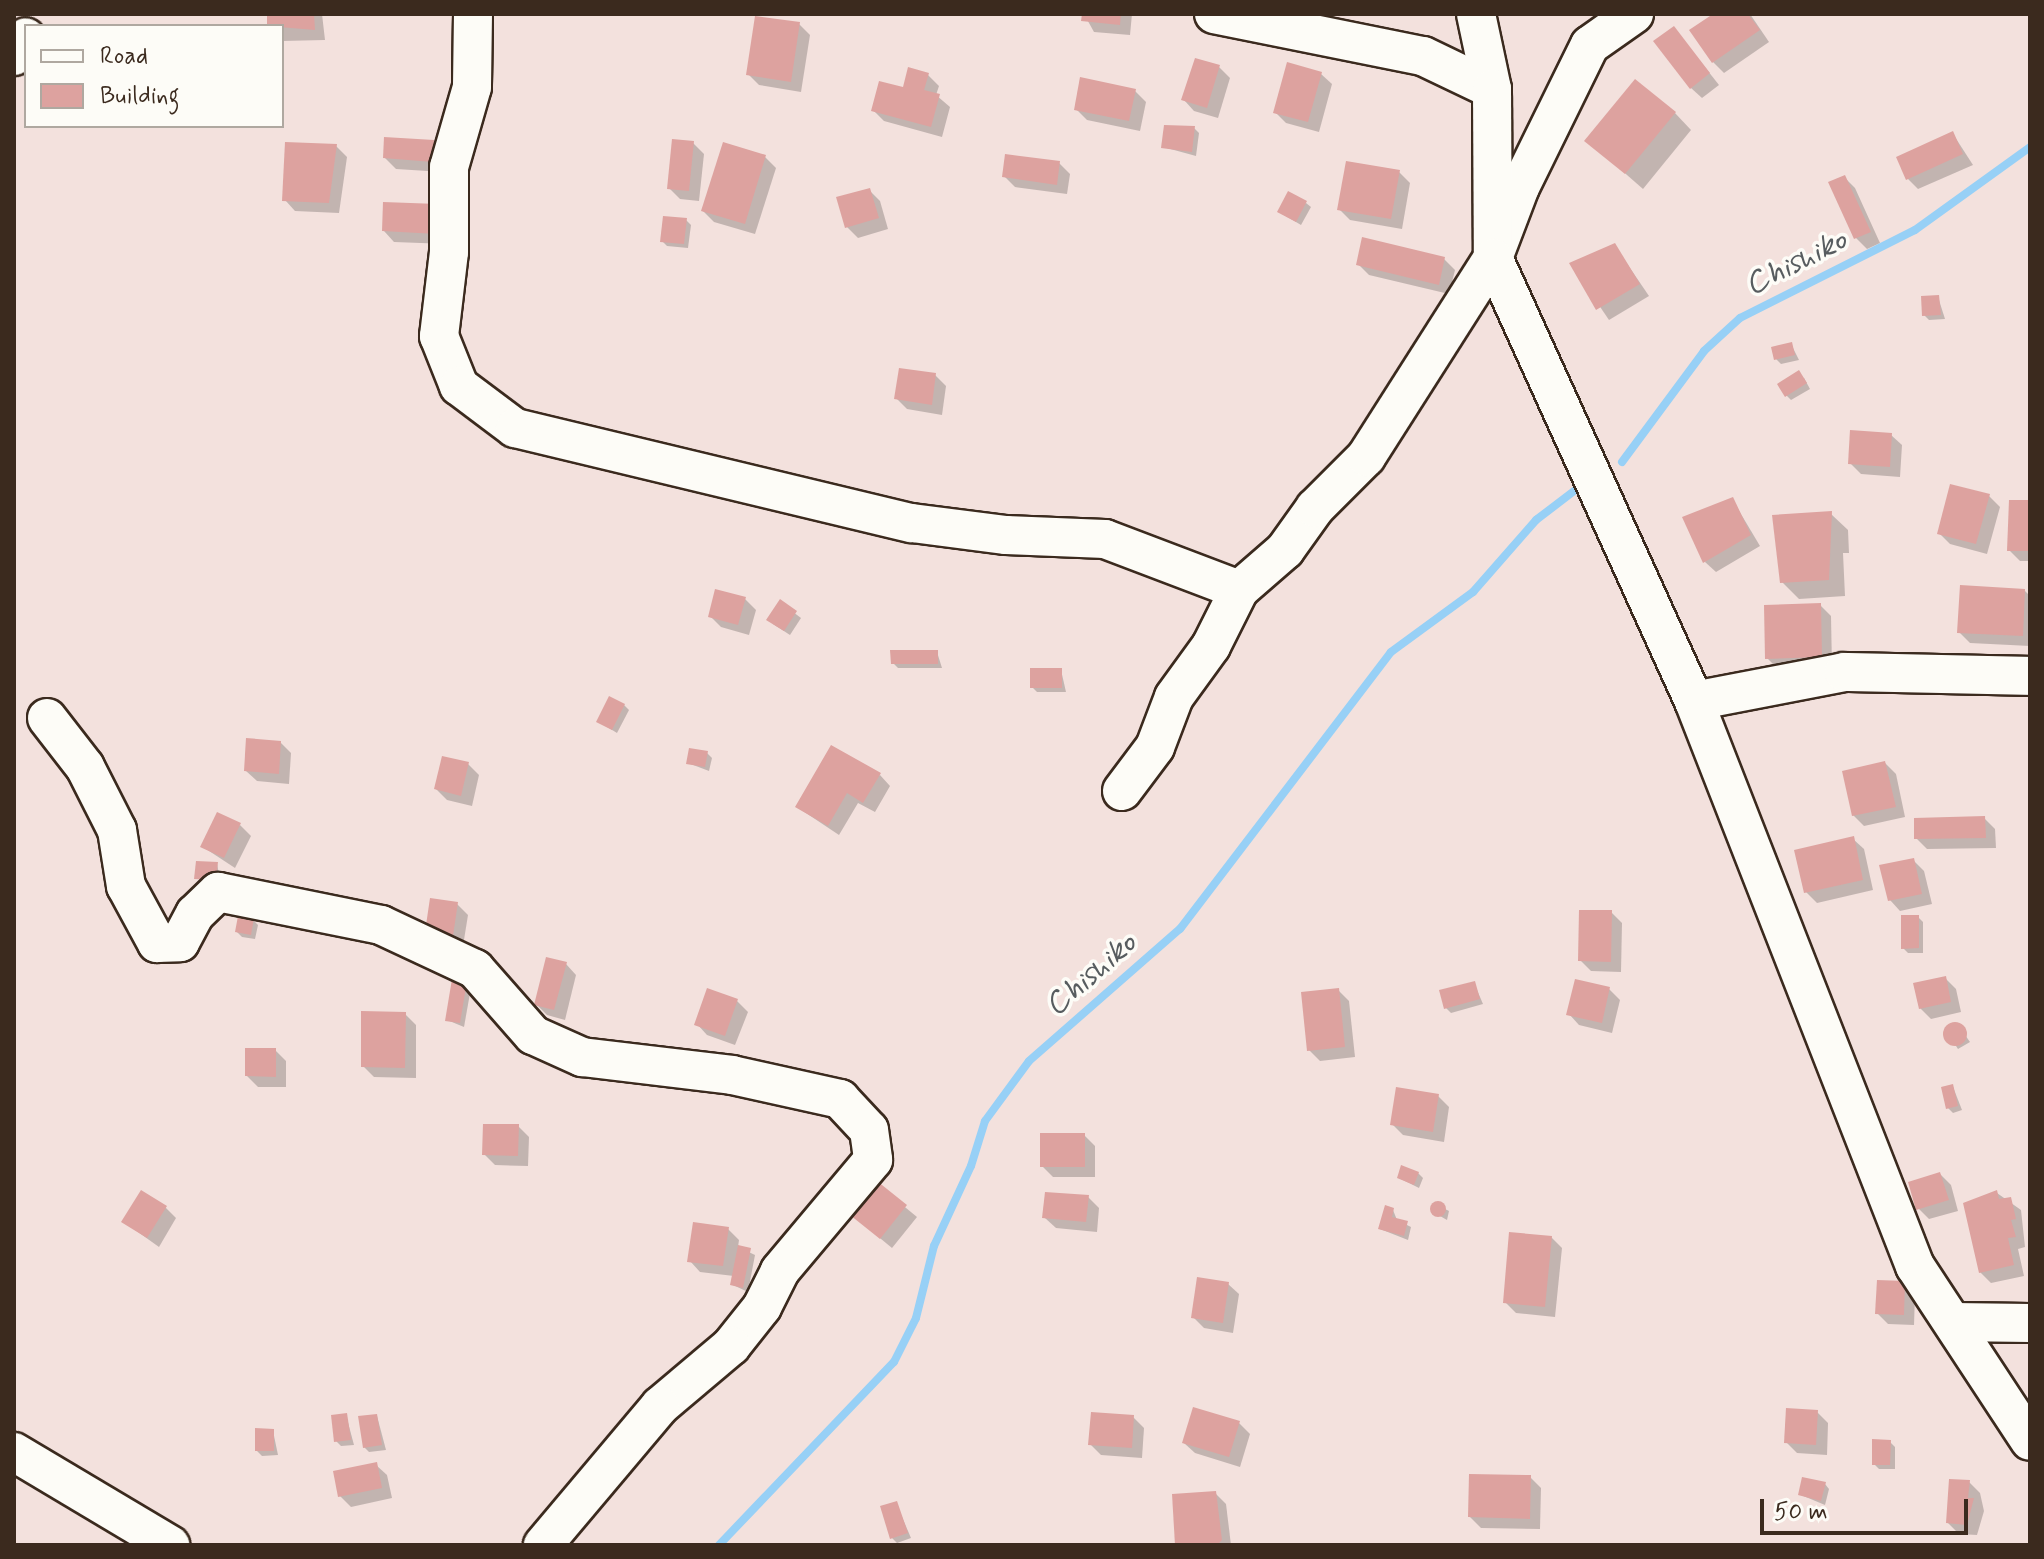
<!DOCTYPE html>
<style>
body{margin:0}
#map{position:relative;width:2044px;height:1559px;overflow:hidden;background:#f3e1dd;font-family:Mynerve,sans-serif}
div>[style]{position:absolute}
[style*='--x']{left:calc(var(--x)*1px);top:calc(var(--y)*1px);width:calc(var(--w)*1px);rotate:calc(var(--a)*1deg)}
.shadow>*{inset:0;background:#0003}
.stream>*{height:8px;margin:-4px;padding:0 4px;transform-origin:4px;border-radius:4px;background:#97d0f6}
.building>*{inset:0;background:#dda29f}
.round{border-radius:50%}
.roads{filter:drop-shadow(2px 0 #3b2a1e) drop-shadow(-2px 0 #3b2a1e) drop-shadow(0 2px #3b2a1e) drop-shadow(0 -2px #3b2a1e)}
.minor>*{height:38px;margin:-19px;padding:0 19px;transform-origin:19px;border-radius:19px;background:#fdfcf7}
span{translate:-50% -50%;white-space:nowrap;text-align:center;line-height:1.15;-webkit-text-stroke:7px #fdfcf7;paint-order:stroke}
.water-label{font-size:32px;color:#575c5f;font-style:italic}
.frame{position:absolute;inset:0;border:16px solid #3b2a1e;pointer-events:none}
.legend{position:absolute;left:24px;top:24px;width:260px;height:104px;box-sizing:border-box;background:#fdfcf7;border:2px solid #afa8a0;margin:0;padding:10px 14px;list-style:none;font-size:24px;color:#3b2a1e}
.legend li{display:flex;align-items:center;gap:16px;height:40px}
.legend b{width:40px;border:2px solid #afa8a0}
.scale{position:absolute;left:1760px;top:1499px;width:208px;height:36px;box-sizing:border-box;border:4px solid #3b2a1e;border-top:0;padding-left:10px;font-size:24px;line-height:28px;white-space:nowrap;color:#3b2a1e;-webkit-text-stroke:6px #fdfcf7;paint-order:stroke}
</style>
<div id="map">
<div class="shadow">
<i style="clip-path:polygon(269px 14px,322px 14px,325px 40px,282px 41px,282px 26px)"></i>
<i style="clip-path:polygon(1084px 14px,1132px 14px,1130px 35px,1094px 32px)"></i>
<i style="clip-path:polygon(1716px 14px,1750px 14px,1769px 42px,1724px 73px,1713px 62px)"></i>
<i style="clip-path:polygon(799px 24px,810px 35px,801px 92px,759px 85px,748px 74px)"></i>
<i style="clip-path:polygon(1674px 28px,1719px 85px,1702px 98px,1691px 88px)"></i>
<i style="clip-path:polygon(1219px 67px,1230px 78px,1218px 118px,1194px 111px,1184px 100px)"></i>
<i style="clip-path:polygon(1321px 74px,1332px 84px,1319px 132px,1286px 123px,1275px 112px)"></i>
<i style="clip-path:polygon(928px 75px,939px 86px,936px 95px,950px 107px,942px 137px,884px 121px,873px 110px)"></i>
<i style="clip-path:polygon(1135px 91px,1146px 102px,1140px 131px,1087px 120px,1076px 109px)"></i>
<i style="clip-path:polygon(1675px 113px,1691px 130px,1643px 189px,1587px 140px)"></i>
<i style="clip-path:polygon(1194px 128px,1199px 133px,1196px 156px,1163px 147px)"></i>
<i style="clip-path:polygon(1953px 134px,1973px 165px,1918px 189px,1907px 178px)"></i>
<i style="clip-path:polygon(433px 142px,444px 153px,443px 172px,396px 169px,385px 158px)"></i>
<i style="clip-path:polygon(693px 143px,704px 154px,699px 201px,680px 199px,669px 188px)"></i>
<i style="clip-path:polygon(336px 146px,347px 157px,339px 213px,295px 211px,285px 200px)"></i>
<i style="clip-path:polygon(765px 157px,776px 168px,755px 234px,714px 222px,703px 211px)"></i>
<i style="clip-path:polygon(1059px 163px,1070px 174px,1067px 194px,1015px 187px,1004px 176px)"></i>
<i style="clip-path:polygon(1399px 172px,1410px 183px,1402px 229px,1350px 220px,1339px 209px)"></i>
<i style="clip-path:polygon(1844px 177px,1855px 188px,1880px 243px,1867px 249px,1856px 238px)"></i>
<i style="clip-path:polygon(869px 190px,880px 201px,888px 229px,858px 238px,847px 227px)"></i>
<i style="clip-path:polygon(1306px 203px,1311px 207px,1301px 225px,1279px 212px)"></i>
<i style="clip-path:polygon(385px 204px,447px 244px,394px 242px,384px 231px)"></i>
<i style="clip-path:polygon(686px 220px,691px 225px,688px 248px,667px 246px,662px 241px)"></i>
<i style="clip-path:polygon(1615px 246px,1649px 296px,1609px 320px,1571px 264px)"></i>
<i style="clip-path:polygon(1444px 259px,1455px 270px,1449px 294px,1369px 275px,1358px 264px)"></i>
<i style="clip-path:polygon(1938px 297px,1945px 319px,1929px 320px,1924px 315px)"></i>
<i style="clip-path:polygon(1791px 344px,1799px 360px,1781px 364px,1776px 359px)"></i>
<i style="clip-path:polygon(935px 375px,946px 386px,942px 415px,907px 409px,896px 398px)"></i>
<i style="clip-path:polygon(1804px 378px,1810px 389px,1791px 400px,1786px 395px)"></i>
<i style="clip-path:polygon(1891px 435px,1902px 445px,1900px 477px,1861px 474px,1850px 463px)"></i>
<i style="clip-path:polygon(1989px 496px,2000px 507px,1987px 554px,1950px 544px,1939px 533px)"></i>
<i style="clip-path:polygon(1732px 499px,1760px 546px,1716px 572px,1705px 562px)"></i>
<i style="clip-path:polygon(2030px 502px,2030px 561px,2020px 561px,2009px 550px)"></i>
<i style="clip-path:polygon(1831px 514px,1848px 530px,1849px 553px,1843px 553px,1845px 596px,1799px 599px,1782px 582px)"></i>
<i style="clip-path:polygon(2025px 591px,2030px 596px,2030px 646px,1970px 643px,1959px 632px)"></i>
<i style="clip-path:polygon(745px 599px,756px 610px,749px 635px,721px 627px,710px 616px)"></i>
<i style="clip-path:polygon(780px 602px,801px 618px,790px 635px,773px 624px)"></i>
<i style="clip-path:polygon(1820px 605px,1831px 616px,1832px 668px,1778px 669px,1767px 658px)"></i>
<i style="clip-path:polygon(937px 652px,942px 668px,898px 668px,893px 663px)"></i>
<i style="clip-path:polygon(1061px 670px,1066px 692px,1037px 692px,1032px 687px)"></i>
<i style="clip-path:polygon(624px 705px,629px 710px,617px 733px,599px 722px)"></i>
<i style="clip-path:polygon(280px 742px,291px 753px,289px 784px,257px 781px,246px 771px)"></i>
<i style="clip-path:polygon(707px 753px,712px 758px,709px 771px,688px 763px)"></i>
<i style="clip-path:polygon(1885px 763px,1896px 774px,1905px 817px,1864px 826px,1853px 815px)"></i>
<i style="clip-path:polygon(468px 764px,479px 775px,472px 806px,447px 800px,436px 789px)"></i>
<i style="clip-path:polygon(880px 775px,890px 786px,875px 812px,858px 803px,839px 835px,797px 807px)"></i>
<i style="clip-path:polygon(1984px 818px,1995px 829px,1996px 848px,1927px 849px,1916px 838px)"></i>
<i style="clip-path:polygon(240px 825px,251px 836px,235px 868px,203px 847px)"></i>
<i style="clip-path:polygon(1853px 839px,1864px 849px,1873px 890px,1817px 903px,1806px 892px)"></i>
<i style="clip-path:polygon(1913px 860px,1924px 871px,1932px 904px,1900px 911px,1890px 900px)"></i>
<i style="clip-path:polygon(217px 864px,221px 884px,196px 878px)"></i>
<i style="clip-path:polygon(457px 904px,468px 915px,463px 946px,438px 942px)"></i>
<i style="clip-path:polygon(1611px 912px,1622px 923px,1621px 972px,1591px 971px,1580px 960px)"></i>
<i style="clip-path:polygon(1918px 917px,1923px 922px,1923px 953px,1908px 953px,1903px 948px)"></i>
<i style="clip-path:polygon(253px 920px,258px 925px,255px 939px,242px 937px,237px 932px)"></i>
<i style="clip-path:polygon(566px 964px,576px 975px,565px 1020px,547px 1015px,536px 1004px)"></i>
<i style="clip-path:polygon(455px 975px,472px 982px,464px 1027px,447px 1020px)"></i>
<i style="clip-path:polygon(1945px 978px,1956px 989px,1961px 1012px,1931px 1019px,1920px 1008px)"></i>
<i style="clip-path:polygon(1474px 983px,1483px 1004px,1451px 1013px,1446px 1008px)"></i>
<i style="clip-path:polygon(1609px 989px,1620px 1000px,1612px 1033px,1579px 1025px,1569px 1014px)"></i>
<i style="clip-path:polygon(1338px 990px,1349px 1001px,1355px 1057px,1320px 1061px,1309px 1050px)"></i>
<i style="clip-path:polygon(737px 1001px,748px 1012px,735px 1045px,707px 1035px,697px 1024px)"></i>
<i style="clip-path:polygon(405px 1014px,416px 1025px,416px 1078px,374px 1077px,363px 1066px)"></i>
<i style="clip-path:polygon(1958px 1025px,1970px 1042px,1958px 1049px,1946px 1031px)"></i>
<i style="clip-path:polygon(275px 1050px,286px 1061px,286px 1087px,258px 1087px,247px 1076px)"></i>
<i style="clip-path:polygon(1953px 1087px,1962px 1110px,1953px 1113px,1948px 1108px)"></i>
<i style="clip-path:polygon(1438px 1096px,1449px 1107px,1444px 1142px,1403px 1135px,1392px 1124px)"></i>
<i style="clip-path:polygon(518px 1126px,529px 1137px,528px 1166px,495px 1165px,484px 1154px)"></i>
<i style="clip-path:polygon(1084px 1135px,1095px 1146px,1095px 1177px,1053px 1177px,1042px 1166px)"></i>
<i style="clip-path:polygon(1418px 1173px,1423px 1178px,1419px 1188px,1399px 1178px)"></i>
<i style="clip-path:polygon(1940px 1174px,1951px 1185px,1958px 1211px,1929px 1219px,1918px 1208px)"></i>
<i style="clip-path:polygon(877px 1184px,917px 1217px,892px 1248px,852px 1215px)"></i>
<i style="clip-path:polygon(1997px 1193px,2021px 1210px,2025px 1247px,2018px 1249px,2024px 1276px,1991px 1283px,1980px 1272px)"></i>
<i style="clip-path:polygon(1088px 1197px,1099px 1208px,1097px 1232px,1056px 1228px,1045px 1218px)"></i>
<i style="clip-path:polygon(1435px 1204px,1449px 1211px,1447px 1220px,1433px 1212px)"></i>
<i style="clip-path:polygon(165px 1207px,176px 1218px,159px 1247px,124px 1222px)"></i>
<i style="clip-path:polygon(1393px 1210px,1397px 1220px,1411px 1227px,1408px 1240px,1380px 1229px)"></i>
<i style="clip-path:polygon(728px 1229px,739px 1240px,738px 1247px,755px 1255px,748px 1292px,733px 1285px,734px 1276px,700px 1272px,690px 1261px)"></i>
<i style="clip-path:polygon(1551px 1237px,1562px 1248px,1555px 1317px,1516px 1313px,1505px 1302px)"></i>
<i style="clip-path:polygon(1904px 1283px,1915px 1293px,1914px 1325px,1888px 1324px,1877px 1313px)"></i>
<i style="clip-path:polygon(1228px 1284px,1239px 1294px,1233px 1333px,1204px 1328px,1193px 1317px)"></i>
<i style="clip-path:polygon(1817px 1412px,1828px 1423px,1827px 1455px,1797px 1453px,1786px 1442px)"></i>
<i style="clip-path:polygon(346px 1415px,354px 1445px,341px 1446px,336px 1441px)"></i>
<i style="clip-path:polygon(377px 1416px,386px 1450px,369px 1452px,364px 1447px)"></i>
<i style="clip-path:polygon(1133px 1417px,1144px 1428px,1142px 1458px,1101px 1455px,1090px 1444px)"></i>
<i style="clip-path:polygon(1239px 1423px,1250px 1434px,1240px 1467px,1195px 1453px,1184px 1443px)"></i>
<i style="clip-path:polygon(273px 1431px,278px 1455px,262px 1456px,257px 1451px)"></i>
<i style="clip-path:polygon(1890px 1442px,1895px 1447px,1895px 1469px,1879px 1469px,1874px 1464px)"></i>
<i style="clip-path:polygon(376px 1465px,387px 1475px,392px 1498px,351px 1507px,340px 1496px)"></i>
<i style="clip-path:polygon(1530px 1477px,1541px 1488px,1540px 1529px,1481px 1528px,1470px 1517px)"></i>
<i style="clip-path:polygon(1969px 1482px,1980px 1493px,1984px 1511px,1977px 1535px,1959px 1534px,1948px 1523px)"></i>
<i style="clip-path:polygon(1825px 1484px,1829px 1489px,1825px 1505px,1801px 1495px)"></i>
<i style="clip-path:polygon(1215px 1493px,1226px 1504px,1231px 1545px,1177px 1545px)"></i>
<i style="clip-path:polygon(896px 1503px,911px 1538px,897px 1543px,892px 1538px)"></i>
</div>
<div class="stream">
<i style="--x:1622;--y:462;--w:138;--a:-53.5"></i>
<i style="--x:1704;--y:351;--w:49;--a:-42.5"></i>
<i style="--x:1740;--y:318;--w:196;--a:-26.7"></i>
<i style="--x:1915;--y:230;--w:142;--a:-35.8"></i>
<i style="--x:719;--y:1545;--w:253;--a:-46.3"></i>
<i style="--x:894;--y:1362;--w:49;--a:-63.4"></i>
<i style="--x:916;--y:1318;--w:74;--a:-76"></i>
<i style="--x:934;--y:1246;--w:88;--a:-65.2"></i>
<i style="--x:971;--y:1166;--w:47;--a:-72.7"></i>
<i style="--x:985;--y:1121;--w:74;--a:-53.7"></i>
<i style="--x:1029;--y:1061;--w:201;--a:-41.2"></i>
<i style="--x:1180;--y:929;--w:348;--a:-52.7"></i>
<i style="--x:1391;--y:652;--w:102;--a:-36.2"></i>
<i style="--x:1473;--y:592;--w:96;--a:-48.8"></i>
<i style="--x:1536;--y:520;--w:48;--a:-37.3"></i>
</div>
<div class="building">
<i style="clip-path:polygon(267px 14px,314px 14px,315px 30px,267px 26px)"></i>
<i style="clip-path:polygon(1082px 14px,1121px 14px,1120px 25px,1081px 21px)"></i>
<i style="clip-path:polygon(1713px 14px,1748px 14px,1760px 30px,1712px 63px,1689px 30px)"></i>
<i style="clip-path:polygon(755px 16px,800px 22px,791px 82px,746px 75px)"></i>
<i style="clip-path:polygon(1674px 26px,1710px 73px,1690px 89px,1653px 41px)"></i>
<i style="clip-path:polygon(1195px 58px,1220px 65px,1207px 108px,1181px 100px)"></i>
<i style="clip-path:polygon(1287px 62px,1322px 72px,1308px 122px,1273px 113px)"></i>
<i style="clip-path:polygon(908px 67px,929px 73px,924px 90px,940px 94px,931px 127px,871px 111px,879px 81px,903px 87px)"></i>
<i style="clip-path:polygon(1080px 77px,1136px 89px,1129px 121px,1074px 110px)"></i>
<i style="clip-path:polygon(1635px 79px,1676px 112px,1625px 174px,1584px 141px)"></i>
<i style="clip-path:polygon(1164px 125px,1195px 126px,1192px 152px,1161px 148px)"></i>
<i style="clip-path:polygon(1953px 131px,1963px 154px,1906px 180px,1896px 157px)"></i>
<i style="clip-path:polygon(384px 137px,434px 140px,433px 162px,383px 158px)"></i>
<i style="clip-path:polygon(672px 139px,694px 141px,689px 191px,667px 189px)"></i>
<i style="clip-path:polygon(285px 142px,337px 144px,329px 203px,282px 201px)"></i>
<i style="clip-path:polygon(723px 142px,766px 155px,745px 224px,701px 211px)"></i>
<i style="clip-path:polygon(1005px 154px,1060px 161px,1057px 185px,1002px 177px)"></i>
<i style="clip-path:polygon(1346px 161px,1400px 170px,1391px 219px,1337px 210px)"></i>
<i style="clip-path:polygon(1845px 175px,1871px 232px,1854px 239px,1828px 182px)"></i>
<i style="clip-path:polygon(870px 188px,879px 218px,845px 228px,836px 197px)"></i>
<i style="clip-path:polygon(1288px 191px,1307px 201px,1296px 222px,1277px 212px)"></i>
<i style="clip-path:polygon(383px 202px,438px 204px,437px 234px,382px 231px)"></i>
<i style="clip-path:polygon(663px 216px,687px 218px,684px 244px,660px 242px)"></i>
<i style="clip-path:polygon(1362px 237px,1445px 257px,1439px 285px,1356px 265px)"></i>
<i style="clip-path:polygon(1615px 243px,1640px 284px,1596px 310px,1569px 263px)"></i>
<i style="clip-path:polygon(1939px 295px,1941px 315px,1922px 316px,1921px 296px)"></i>
<i style="clip-path:polygon(1792px 342px,1795px 355px,1774px 360px,1771px 347px)"></i>
<i style="clip-path:polygon(899px 368px,936px 373px,932px 405px,894px 399px)"></i>
<i style="clip-path:polygon(1799px 370px,1807px 383px,1785px 397px,1777px 384px)"></i>
<i style="clip-path:polygon(1850px 430px,1892px 433px,1890px 467px,1848px 464px)"></i>
<i style="clip-path:polygon(1950px 484px,1990px 494px,1976px 544px,1937px 534px)"></i>
<i style="clip-path:polygon(1733px 497px,1751px 535px,1703px 563px,1682px 517px)"></i>
<i style="clip-path:polygon(2009px 500px,2030px 500px,2030px 551px,2007px 551px)"></i>
<i style="clip-path:polygon(1832px 511px,1829px 580px,1780px 583px,1772px 515px)"></i>
<i style="clip-path:polygon(1960px 585px,2025px 589px,2023px 636px,1957px 633px)"></i>
<i style="clip-path:polygon(715px 589px,746px 597px,738px 625px,708px 617px)"></i>
<i style="clip-path:polygon(780px 599px,797px 611px,784px 631px,766px 620px)"></i>
<i style="clip-path:polygon(1821px 603px,1822px 657px,1765px 659px,1764px 605px)"></i>
<i style="clip-path:polygon(890px 650px,938px 650px,938px 664px,891px 664px)"></i>
<i style="clip-path:polygon(1030px 668px,1062px 668px,1062px 688px,1030px 688px)"></i>
<i style="clip-path:polygon(609px 696px,625px 704px,612px 730px,596px 722px)"></i>
<i style="clip-path:polygon(246px 738px,281px 741px,279px 774px,244px 771px)"></i>
<i style="clip-path:polygon(831px 745px,881px 773px,863px 803px,847px 793px,828px 826px,795px 807px)"></i>
<i style="clip-path:polygon(689px 748px,708px 751px,705px 767px,686px 764px)"></i>
<i style="clip-path:polygon(442px 756px,469px 762px,461px 796px,434px 789px)"></i>
<i style="clip-path:polygon(1885px 761px,1896px 807px,1852px 816px,1842px 771px)"></i>
<i style="clip-path:polygon(217px 812px,241px 823px,224px 858px,200px 847px)"></i>
<i style="clip-path:polygon(1985px 816px,1986px 838px,1914px 839px,1914px 818px)"></i>
<i style="clip-path:polygon(1854px 836px,1863px 880px,1804px 893px,1794px 850px)"></i>
<i style="clip-path:polygon(1914px 858px,1922px 894px,1888px 901px,1879px 865px)"></i>
<i style="clip-path:polygon(196px 861px,218px 862px,216px 880px,194px 879px)"></i>
<i style="clip-path:polygon(430px 898px,458px 902px,453px 936px,425px 932px)"></i>
<i style="clip-path:polygon(1579px 910px,1612px 910px,1611px 962px,1578px 961px)"></i>
<i style="clip-path:polygon(1901px 915px,1919px 915px,1919px 948px,1901px 949px)"></i>
<i style="clip-path:polygon(238px 916px,254px 918px,251px 935px,235px 932px)"></i>
<i style="clip-path:polygon(546px 957px,567px 962px,554px 1010px,534px 1005px)"></i>
<i style="clip-path:polygon(453px 973px,468px 975px,460px 1023px,445px 1021px)"></i>
<i style="clip-path:polygon(1946px 976px,1951px 1002px,1919px 1009px,1913px 983px)"></i>
<i style="clip-path:polygon(1575px 979px,1610px 987px,1602px 1023px,1566px 1015px)"></i>
<i style="clip-path:polygon(1475px 981px,1480px 999px,1444px 1009px,1439px 990px)"></i>
<i style="clip-path:polygon(707px 988px,738px 999px,725px 1036px,694px 1025px)"></i>
<i style="clip-path:polygon(1339px 988px,1345px 1047px,1307px 1051px,1301px 992px)"></i>
<i style="clip-path:polygon(361px 1011px,406px 1012px,405px 1068px,361px 1067px)"></i>
<i class="round" style="left:1943px;top:1022px;width:24px;height:24px"></i>
<i style="clip-path:polygon(245px 1048px,276px 1048px,276px 1077px,245px 1076px)"></i>
<i style="clip-path:polygon(1953px 1084px,1958px 1106px,1946px 1109px,1941px 1087px)"></i>
<i style="clip-path:polygon(1396px 1087px,1439px 1094px,1433px 1132px,1390px 1125px)"></i>
<i style="clip-path:polygon(483px 1124px,519px 1124px,518px 1156px,482px 1155px)"></i>
<i style="clip-path:polygon(1040px 1133px,1085px 1133px,1085px 1167px,1040px 1167px)"></i>
<i style="clip-path:polygon(1401px 1165px,1419px 1172px,1414px 1185px,1397px 1178px)"></i>
<i style="clip-path:polygon(1940px 1172px,1949px 1200px,1916px 1210px,1908px 1182px)"></i>
<i style="clip-path:polygon(877px 1181px,907px 1205px,880px 1239px,850px 1215px)"></i>
<i style="clip-path:polygon(141px 1190px,167px 1206px,147px 1238px,121px 1222px)"></i>
<i style="clip-path:polygon(1997px 1190px,1999px 1199px,2011px 1197px,2016px 1219px,2011px 1220px,2016px 1237px,2008px 1238px,2014px 1265px,1979px 1273px,1963px 1203px)"></i>
<i style="clip-path:polygon(1045px 1192px,1089px 1195px,1086px 1222px,1042px 1218px)"></i>
<i class="round" style="left:1430px;top:1201px;width:16px;height:16px"></i>
<i style="clip-path:polygon(1385px 1205px,1394px 1208px,1392px 1217px,1408px 1221px,1404px 1236px,1378px 1229px)"></i>
<i style="clip-path:polygon(693px 1222px,729px 1227px,723px 1266px,687px 1262px)"></i>
<i style="clip-path:polygon(1509px 1232px,1552px 1236px,1545px 1307px,1503px 1303px)"></i>
<i style="clip-path:polygon(738px 1245px,751px 1248px,743px 1288px,730px 1285px)"></i>
<i style="clip-path:polygon(1197px 1277px,1229px 1282px,1223px 1323px,1191px 1318px)"></i>
<i style="clip-path:polygon(1877px 1280px,1905px 1281px,1904px 1315px,1875px 1314px)"></i>
<i style="clip-path:polygon(1193px 1407px,1240px 1421px,1229px 1457px,1182px 1443px)"></i>
<i style="clip-path:polygon(1786px 1408px,1818px 1410px,1816px 1445px,1784px 1443px)"></i>
<i style="clip-path:polygon(1091px 1412px,1134px 1415px,1132px 1448px,1088px 1445px)"></i>
<i style="clip-path:polygon(347px 1413px,351px 1440px,334px 1442px,331px 1415px)"></i>
<i style="clip-path:polygon(377px 1414px,382px 1445px,363px 1448px,358px 1416px)"></i>
<i style="clip-path:polygon(255px 1428px,274px 1429px,274px 1451px,255px 1451px)"></i>
<i style="clip-path:polygon(1872px 1439px,1891px 1440px,1890px 1465px,1872px 1465px)"></i>
<i style="clip-path:polygon(377px 1462px,382px 1488px,338px 1497px,333px 1471px)"></i>
<i style="clip-path:polygon(1469px 1474px,1531px 1475px,1530px 1519px,1468px 1517px)"></i>
<i style="clip-path:polygon(1802px 1477px,1826px 1482px,1821px 1501px,1798px 1495px)"></i>
<i style="clip-path:polygon(1949px 1479px,1970px 1480px,1968px 1498px,1974px 1498px,1967px 1525px,1946px 1523px)"></i>
<i style="clip-path:polygon(1216px 1491px,1222px 1540px,1217px 1545px,1175px 1545px,1172px 1494px)"></i>
<i style="clip-path:polygon(897px 1501px,908px 1533px,890px 1539px,880px 1506px)"></i>
</div>
<div class="roads">
<div class="minor">
<i style="--x:473;--y:14;--w:73;--a:90.8"></i>
<i style="--x:472;--y:87;--w:83;--a:106"></i>
<i style="--x:449;--y:167;--w:85;--a:90"></i>
<i style="--x:449;--y:252;--w:85;--a:96.8"></i>
<i style="--x:439;--y:336;--w:54;--a:68.2"></i>
<i style="--x:459;--y:386;--w:70;--a:36.9"></i>
<i style="--x:515;--y:428;--w:408;--a:13.5"></i>
<i style="--x:912;--y:523;--w:95;--a:7.3"></i>
<i style="--x:1006;--y:535;--w:99;--a:2.3"></i>
<i style="--x:1105;--y:539;--w:143;--a:20.8"></i>
<i style="--x:1239;--y:590;--w:61;--a:-41"></i>
<i style="--x:1285;--y:550;--w:52;--a:-54.5"></i>
<i style="--x:1315;--y:508;--w:72;--a:-45"></i>
<i style="--x:1366;--y:457;--w:236;--a:-57.5"></i>
<i style="--x:1493;--y:258;--w:76;--a:-69.2"></i>
<i style="--x:1520;--y:187;--w:158;--a:-63.8"></i>
<i style="--x:1590;--y:45;--w:54;--a:-35.2"></i>
<i style="--x:1214;--y:14;--w:213;--a:11.4"></i>
<i style="--x:1423;--y:56;--w:76;--a:25.6"></i>
<i style="--x:1476;--y:14;--w:77;--a:78"></i>
<i style="--x:1492;--y:89;--w:169;--a:89.7"></i>
<i style="--x:1493;--y:258;--w:486;--a:65.6"></i>
<i style="--x:1694;--y:701;--w:607;--a:68.64"></i>
<i style="--x:1915;--y:1266;--w:209;--a:56.7"></i>
<i style="--x:14;--y:56;--w:22;--a:-58"></i>
<i style="--x:1694;--y:701;--w:153;--a:-10.9"></i>
<i style="--x:1844;--y:672;--w:186;--a:1.2"></i>
<i style="--x:47;--y:718;--w:62;--a:52.2"></i>
<i style="--x:85;--y:767;--w:71;--a:63.1"></i>
<i style="--x:117;--y:830;--w:57;--a:80.9"></i>
<i style="--x:126;--y:886;--w:65;--a:61.5"></i>
<i style="--x:157;--y:943;--w:23;--a:-2"></i>
<i style="--x:180;--y:942;--w:32;--a:-62"></i>
<i style="--x:195;--y:914;--w:32;--a:-44"></i>
<i style="--x:218;--y:892;--w:166;--a:11.4"></i>
<i style="--x:381;--y:925;--w:104;--a:25.1"></i>
<i style="--x:475;--y:969;--w:88;--a:48.7"></i>
<i style="--x:533;--y:1035;--w:54;--a:24.2"></i>
<i style="--x:582;--y:1057;--w:151;--a:6.8"></i>
<i style="--x:732;--y:1075;--w:111;--a:12.5"></i>
<i style="--x:840;--y:1099;--w:42;--a:46.9"></i>
<i style="--x:869;--y:1130;--w:30;--a:82"></i>
<i style="--x:873;--y:1160;--w:145;--a:130"></i>
<i style="--x:780;--y:1271;--w:40;--a:116.6"></i>
<i style="--x:762;--y:1307;--w:50;--a:128.5"></i>
<i style="--x:731;--y:1346;--w:93;--a:139.8"></i>
<i style="--x:660;--y:1406;--w:182;--a:130.1"></i>
<i style="--x:1122;--y:791;--w:55;--a:-53.1"></i>
<i style="--x:1155;--y:747;--w:53;--a:-69.2"></i>
<i style="--x:1174;--y:697;--w:63;--a:-54"></i>
<i style="--x:1211;--y:646;--w:63;--a:-63.4"></i>
<i style="--x:1953;--y:1322;--w:77;--a:0.7"></i>
<i style="--x:14;--y:1452;--w:182;--a:30.8"></i>
</div>
</div>
<div class="water-label">
<span style="left:1796px;top:263px;rotate:-27deg">Chishiko</span>
<span style="left:1091px;top:975px;rotate:-41deg">Chishiko</span>
</div>
<div class="frame"></div>
<ul class="legend">
<li><b style="height:10px;background:#fdfcf7"></b>Road</li>
<li><b style="height:22px;background:#dda29f"></b>Building</li>
</ul>
<div class="scale">50 m</div>
</div>
